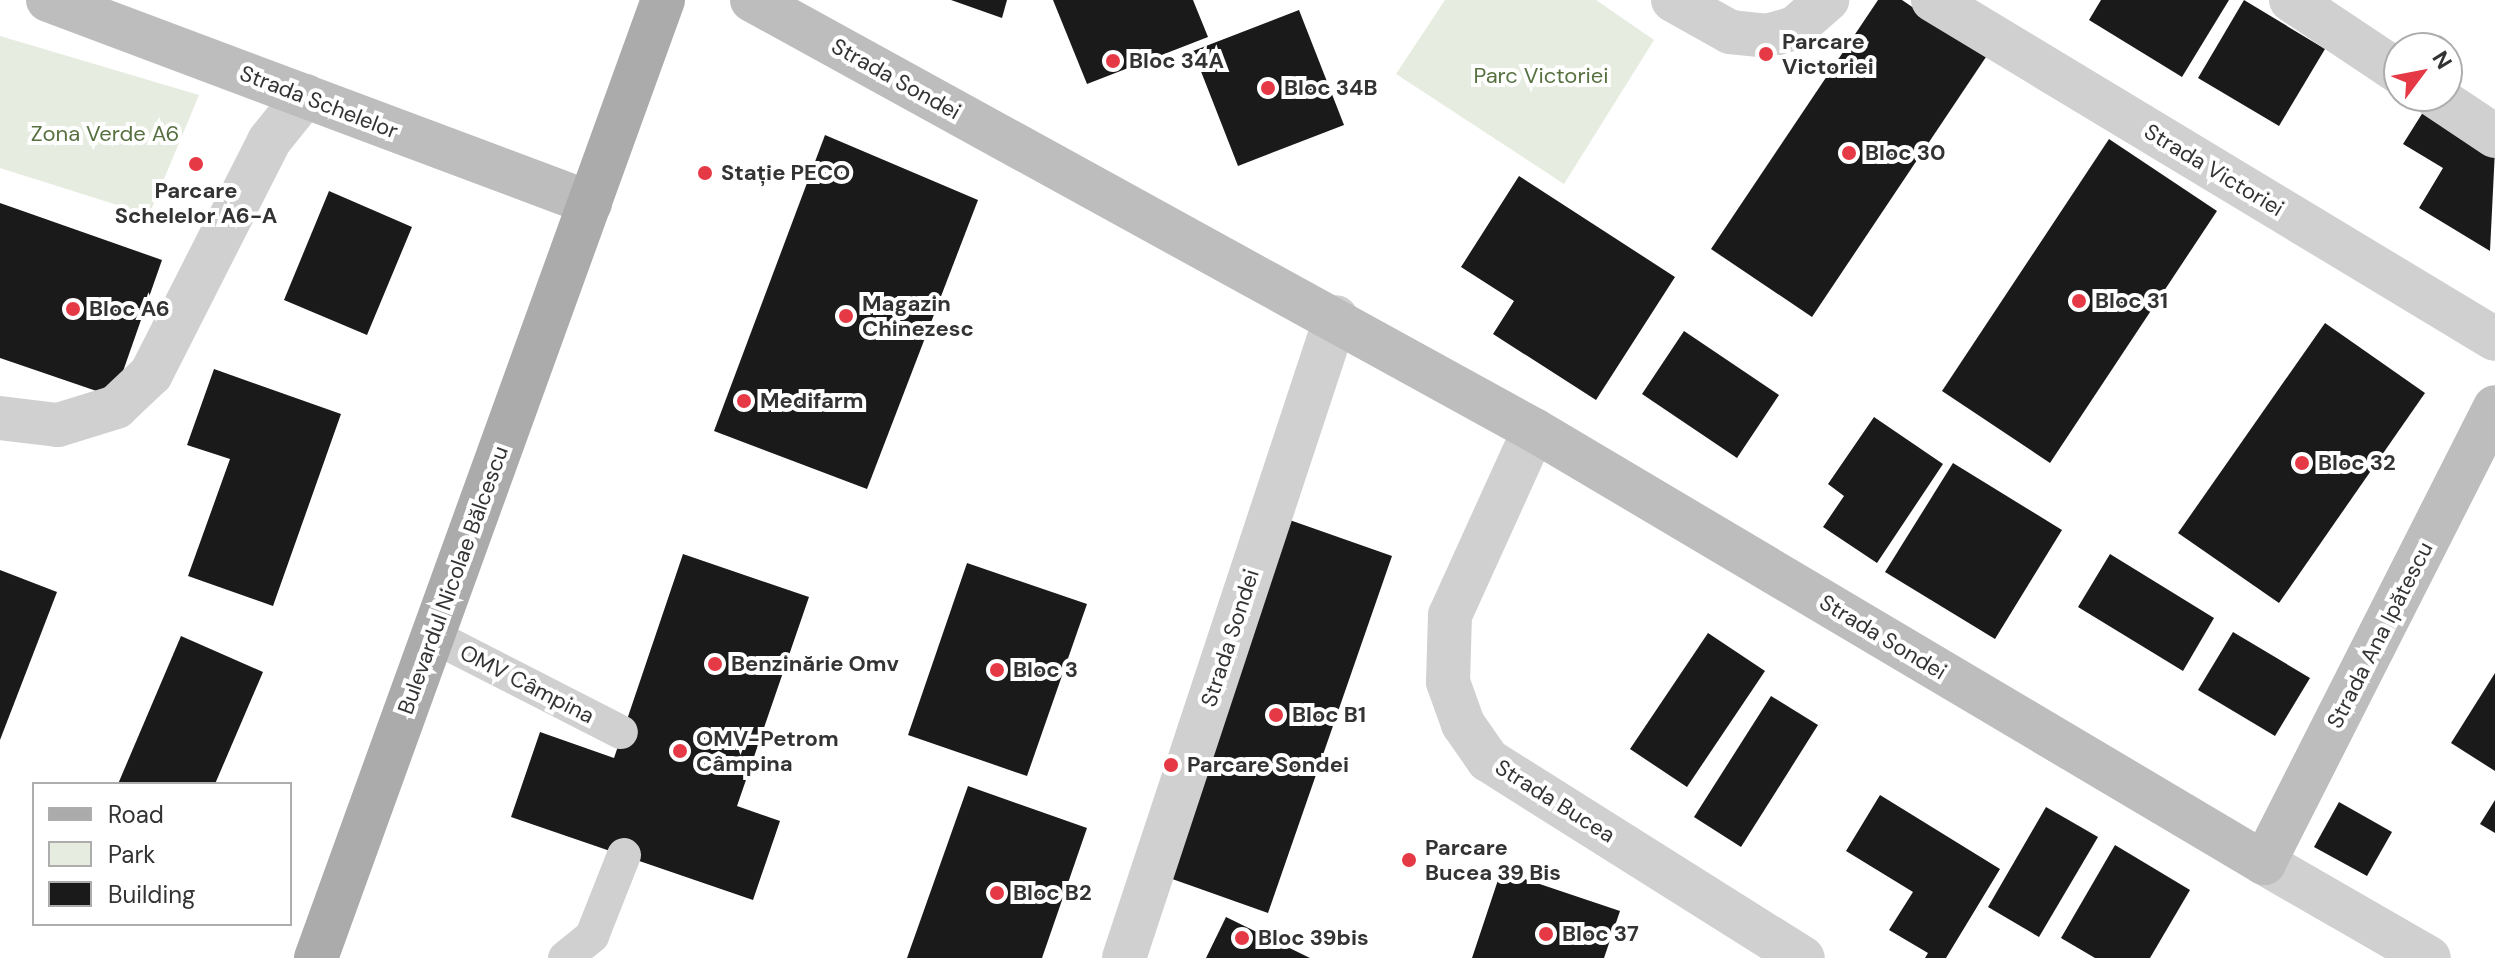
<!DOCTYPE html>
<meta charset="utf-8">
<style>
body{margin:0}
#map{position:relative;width:2495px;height:958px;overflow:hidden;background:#fff;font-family:"DM Sans",sans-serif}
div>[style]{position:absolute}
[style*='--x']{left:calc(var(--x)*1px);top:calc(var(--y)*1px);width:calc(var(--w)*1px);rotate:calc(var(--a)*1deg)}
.green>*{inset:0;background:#e6ecdf}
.building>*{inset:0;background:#1a1a1a}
.lane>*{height:34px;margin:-17px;padding:0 17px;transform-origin:17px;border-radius:17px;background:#d0d0d0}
.street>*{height:44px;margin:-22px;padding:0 22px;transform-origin:22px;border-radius:22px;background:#d0d0d0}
.secondary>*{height:44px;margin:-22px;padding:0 22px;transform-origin:22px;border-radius:22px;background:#bdbdbd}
.primary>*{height:44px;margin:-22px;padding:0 22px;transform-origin:22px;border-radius:22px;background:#ababab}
.dots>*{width:22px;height:22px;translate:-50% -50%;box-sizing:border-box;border:4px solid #fff;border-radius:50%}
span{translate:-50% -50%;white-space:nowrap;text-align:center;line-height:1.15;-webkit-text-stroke:8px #fff;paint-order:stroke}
.poi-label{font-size:22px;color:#333;font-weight:700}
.left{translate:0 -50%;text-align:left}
.park-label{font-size:22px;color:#56703f}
.street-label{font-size:22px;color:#333}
.legend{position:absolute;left:32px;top:782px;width:260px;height:144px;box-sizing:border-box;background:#fff;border:2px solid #adadad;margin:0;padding:10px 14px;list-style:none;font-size:24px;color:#333}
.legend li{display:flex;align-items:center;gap:16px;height:40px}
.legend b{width:40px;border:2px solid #adadad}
.north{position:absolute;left:2383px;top:32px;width:80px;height:80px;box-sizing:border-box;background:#fff;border:2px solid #adadad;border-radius:50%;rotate:58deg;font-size:22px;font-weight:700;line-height:32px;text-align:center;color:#333}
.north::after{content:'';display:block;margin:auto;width:28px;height:36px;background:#e63946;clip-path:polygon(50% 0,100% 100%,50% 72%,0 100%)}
</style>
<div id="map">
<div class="green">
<i style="clip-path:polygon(1445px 0,1596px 0,1654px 40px,1564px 184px,1396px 74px)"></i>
<i style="clip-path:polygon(0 36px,199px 95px,149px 215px,0 168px)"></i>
</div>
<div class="building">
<i style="clip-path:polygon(951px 0,1007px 0,1002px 18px)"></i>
<i style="clip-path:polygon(1053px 0,1193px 0,1208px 37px,1087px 84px)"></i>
<i style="clip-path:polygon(1878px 0,1902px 0,1986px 57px,1812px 317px,1711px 249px)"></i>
<i style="clip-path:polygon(2101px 0,2229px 0,2182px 77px,2089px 20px)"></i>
<i style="clip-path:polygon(2244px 0,2325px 49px,2279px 126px,2198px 78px)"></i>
<i style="clip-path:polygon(1299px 10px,1344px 125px,1238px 166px,1193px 51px)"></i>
<i style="clip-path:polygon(2425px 109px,2495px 150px,2490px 251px,2419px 208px,2443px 168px,2403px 144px)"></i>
<i style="clip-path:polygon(825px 135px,978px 200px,867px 489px,714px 431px)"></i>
<i style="clip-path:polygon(2109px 139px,2217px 211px,2050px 463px,1942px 391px)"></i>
<i style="clip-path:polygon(1519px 176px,1675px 277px,1596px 400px,1493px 334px,1514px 301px,1461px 267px)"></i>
<i style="clip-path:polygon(329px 191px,412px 227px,367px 335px,284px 300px)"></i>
<i style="clip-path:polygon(0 203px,162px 260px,114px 397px,0 358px)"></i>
<i style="clip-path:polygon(2325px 323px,2425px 393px,2279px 603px,2178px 533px)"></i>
<i style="clip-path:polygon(1684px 331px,1779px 395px,1737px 458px,1642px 394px)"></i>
<i style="clip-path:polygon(214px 369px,341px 414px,273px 606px,188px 576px,230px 459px,187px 445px)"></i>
<i style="clip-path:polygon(1874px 417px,1943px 464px,1877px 563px,1823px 527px,1844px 496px,1828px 484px)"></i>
<i style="clip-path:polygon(1953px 463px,2062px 530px,1995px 639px,1885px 572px)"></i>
<i style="clip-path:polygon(1284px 518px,1392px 556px,1268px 913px,1161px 875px)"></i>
<i style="clip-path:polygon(683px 554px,809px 597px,737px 806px,780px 821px,753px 900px,511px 817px,540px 732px,614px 758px)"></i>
<i style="clip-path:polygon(2110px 554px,2214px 618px,2183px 671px,2078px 607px)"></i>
<i style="clip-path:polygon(967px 563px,1087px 604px,1027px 776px,908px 735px)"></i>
<i style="clip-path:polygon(0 570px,57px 592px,0 740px)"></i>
<i style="clip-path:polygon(2233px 632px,2310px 678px,2275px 736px,2198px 690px)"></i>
<i style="clip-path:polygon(1708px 633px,1765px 671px,1687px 787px,1630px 749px)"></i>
<i style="clip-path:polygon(181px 636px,263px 672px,215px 784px,118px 784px)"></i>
<i style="clip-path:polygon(2495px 673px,2495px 771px,2451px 743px)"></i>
<i style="clip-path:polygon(1771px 696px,1818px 725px,1741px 847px,1694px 817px)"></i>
<i style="clip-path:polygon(968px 786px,1087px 828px,1042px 958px,907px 958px)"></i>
<i style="clip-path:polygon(1880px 795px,2000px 869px,1946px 958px,1925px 958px,1928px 953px,1889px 930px,1913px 892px,1846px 851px)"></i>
<i style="clip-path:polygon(2495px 800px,2495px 833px,2480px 824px)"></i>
<i style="clip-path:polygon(2339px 802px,2392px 832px,2367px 876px,2314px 847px)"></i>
<i style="clip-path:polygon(2046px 807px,2098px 837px,2039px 937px,1988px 907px)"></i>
<i style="clip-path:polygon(2115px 845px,2190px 890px,2150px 958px,2095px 958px,2061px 938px)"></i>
<i style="clip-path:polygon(1501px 871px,1620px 911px,1604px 958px,1472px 958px)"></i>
<i style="clip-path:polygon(1226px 917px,1310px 958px,1206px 958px)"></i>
</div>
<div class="lane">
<i style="--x:433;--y:636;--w:211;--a:27.1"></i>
<i style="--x:565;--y:958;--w:35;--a:-39"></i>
<i style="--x:592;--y:936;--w:87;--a:-68.4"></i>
</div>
<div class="street">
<i style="--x:1673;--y:0;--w:65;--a:29.3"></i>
<i style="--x:1730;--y:32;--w:37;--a:6"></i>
<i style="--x:1767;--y:36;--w:29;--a:-16"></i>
<i style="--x:1795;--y:28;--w:43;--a:-41.2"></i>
<i style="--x:1933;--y:0;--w:656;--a:31.1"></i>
<i style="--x:2291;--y:0;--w:130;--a:33.7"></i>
<i style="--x:2435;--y:96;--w:72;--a:33.7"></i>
<i style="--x:0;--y:418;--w:58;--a:6.9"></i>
<i style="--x:58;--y:425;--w:61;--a:-17.2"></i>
<i style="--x:116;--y:407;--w:48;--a:-43.3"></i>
<i style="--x:151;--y:374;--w:261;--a:-63.1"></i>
<i style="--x:269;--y:141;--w:58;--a:-51.3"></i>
<i style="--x:1534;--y:430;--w:203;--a:114.4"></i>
<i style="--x:1450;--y:615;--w:67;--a:91.7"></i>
<i style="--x:1448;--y:682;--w:45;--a:70.3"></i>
<i style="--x:1463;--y:724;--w:44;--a:55.2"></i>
<i style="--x:1488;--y:760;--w:372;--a:32.2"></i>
<i style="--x:2264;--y:863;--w:190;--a:29.9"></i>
<i style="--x:1124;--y:958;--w:675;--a:-71.7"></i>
</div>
<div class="secondary">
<i style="--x:48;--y:0;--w:579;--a:20.53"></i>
<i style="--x:752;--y:0;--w:892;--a:28.81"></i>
<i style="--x:1534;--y:430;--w:849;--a:30.67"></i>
<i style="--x:2264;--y:863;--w:511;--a:-63.13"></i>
</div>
<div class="primary">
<i style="--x:316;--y:958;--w:1019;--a:-70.09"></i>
</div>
<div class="dots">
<i style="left:1766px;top:54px;background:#e63946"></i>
<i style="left:1113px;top:61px;background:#e63946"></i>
<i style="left:1268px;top:88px;background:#e63946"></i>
<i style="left:1849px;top:153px;background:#e63946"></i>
<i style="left:196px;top:164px;background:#e63946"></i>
<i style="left:705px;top:173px;background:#e63946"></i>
<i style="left:2079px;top:301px;background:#e63946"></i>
<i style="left:73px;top:309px;background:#e63946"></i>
<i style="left:846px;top:316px;background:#e63946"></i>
<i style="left:744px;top:401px;background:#e63946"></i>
<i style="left:2302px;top:463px;background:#e63946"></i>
<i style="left:715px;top:664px;background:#e63946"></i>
<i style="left:997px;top:670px;background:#e63946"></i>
<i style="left:1276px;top:715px;background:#e63946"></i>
<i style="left:680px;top:751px;background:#e63946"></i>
<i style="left:1171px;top:765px;background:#e63946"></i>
<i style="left:1409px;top:860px;background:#e63946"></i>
<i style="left:997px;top:893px;background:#e63946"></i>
<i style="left:1546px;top:934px;background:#e63946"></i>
<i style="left:1242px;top:938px;background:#e63946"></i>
</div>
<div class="poi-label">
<span class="left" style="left:1782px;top:54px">Parcare<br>Victoriei</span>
<span class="left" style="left:1129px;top:61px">Bloc 34A</span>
<span class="left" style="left:1284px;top:88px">Bloc 34B</span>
<span class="left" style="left:1865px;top:153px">Bloc 30</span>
<span class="left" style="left:721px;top:173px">Stație PECO</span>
<span style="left:196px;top:203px">Parcare<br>Schelelor A6-A</span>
<span class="left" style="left:2095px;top:301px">Bloc 31</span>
<span class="left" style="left:862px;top:316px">Magazin<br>Chinezesc</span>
<span class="left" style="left:89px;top:309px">Bloc A6</span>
<span class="left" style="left:760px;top:401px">Medifarm</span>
<span class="left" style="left:2318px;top:463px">Bloc 32</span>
<span class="left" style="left:731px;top:664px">Benzinărie Omv</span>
<span class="left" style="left:1013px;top:670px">Bloc 3</span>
<span class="left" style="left:1292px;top:715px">Bloc B1</span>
<span class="left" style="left:696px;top:751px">OMV-Petrom<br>Câmpina</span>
<span class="left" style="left:1187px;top:765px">Parcare Sondei</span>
<span class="left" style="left:1425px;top:860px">Parcare<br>Bucea 39 Bis</span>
<span class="left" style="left:1013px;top:893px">Bloc B2</span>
<span class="left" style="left:1562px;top:934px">Bloc 37</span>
<span class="left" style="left:1258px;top:938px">Bloc 39bis</span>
</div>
<div class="park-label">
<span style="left:1541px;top:76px">Parc Victoriei</span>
<span style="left:105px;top:134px">Zona Verde A6</span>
</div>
<div class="street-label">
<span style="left:896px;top:79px;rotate:29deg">Strada Sondei</span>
<span style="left:319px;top:102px;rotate:21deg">Strada Schelelor</span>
<span style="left:2214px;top:170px;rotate:31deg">Strada Victoriei</span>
<span style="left:453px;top:580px;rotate:-70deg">Bulevardul Nicolae Bălcescu</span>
<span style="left:2380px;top:635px;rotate:-63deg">Strada Ana Ipătescu</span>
<span style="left:1883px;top:637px;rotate:31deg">Strada Sondei</span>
<span style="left:1230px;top:638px;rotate:-72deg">Strada Sondei</span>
<span style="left:527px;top:684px;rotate:27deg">OMV Câmpina</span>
<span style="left:1555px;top:801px;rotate:32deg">Strada Bucea</span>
</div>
<ul class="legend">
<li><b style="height:10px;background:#ababab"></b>Road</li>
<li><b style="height:22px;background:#e6ecdf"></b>Park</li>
<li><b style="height:22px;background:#1a1a1a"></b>Building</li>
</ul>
<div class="north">N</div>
</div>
